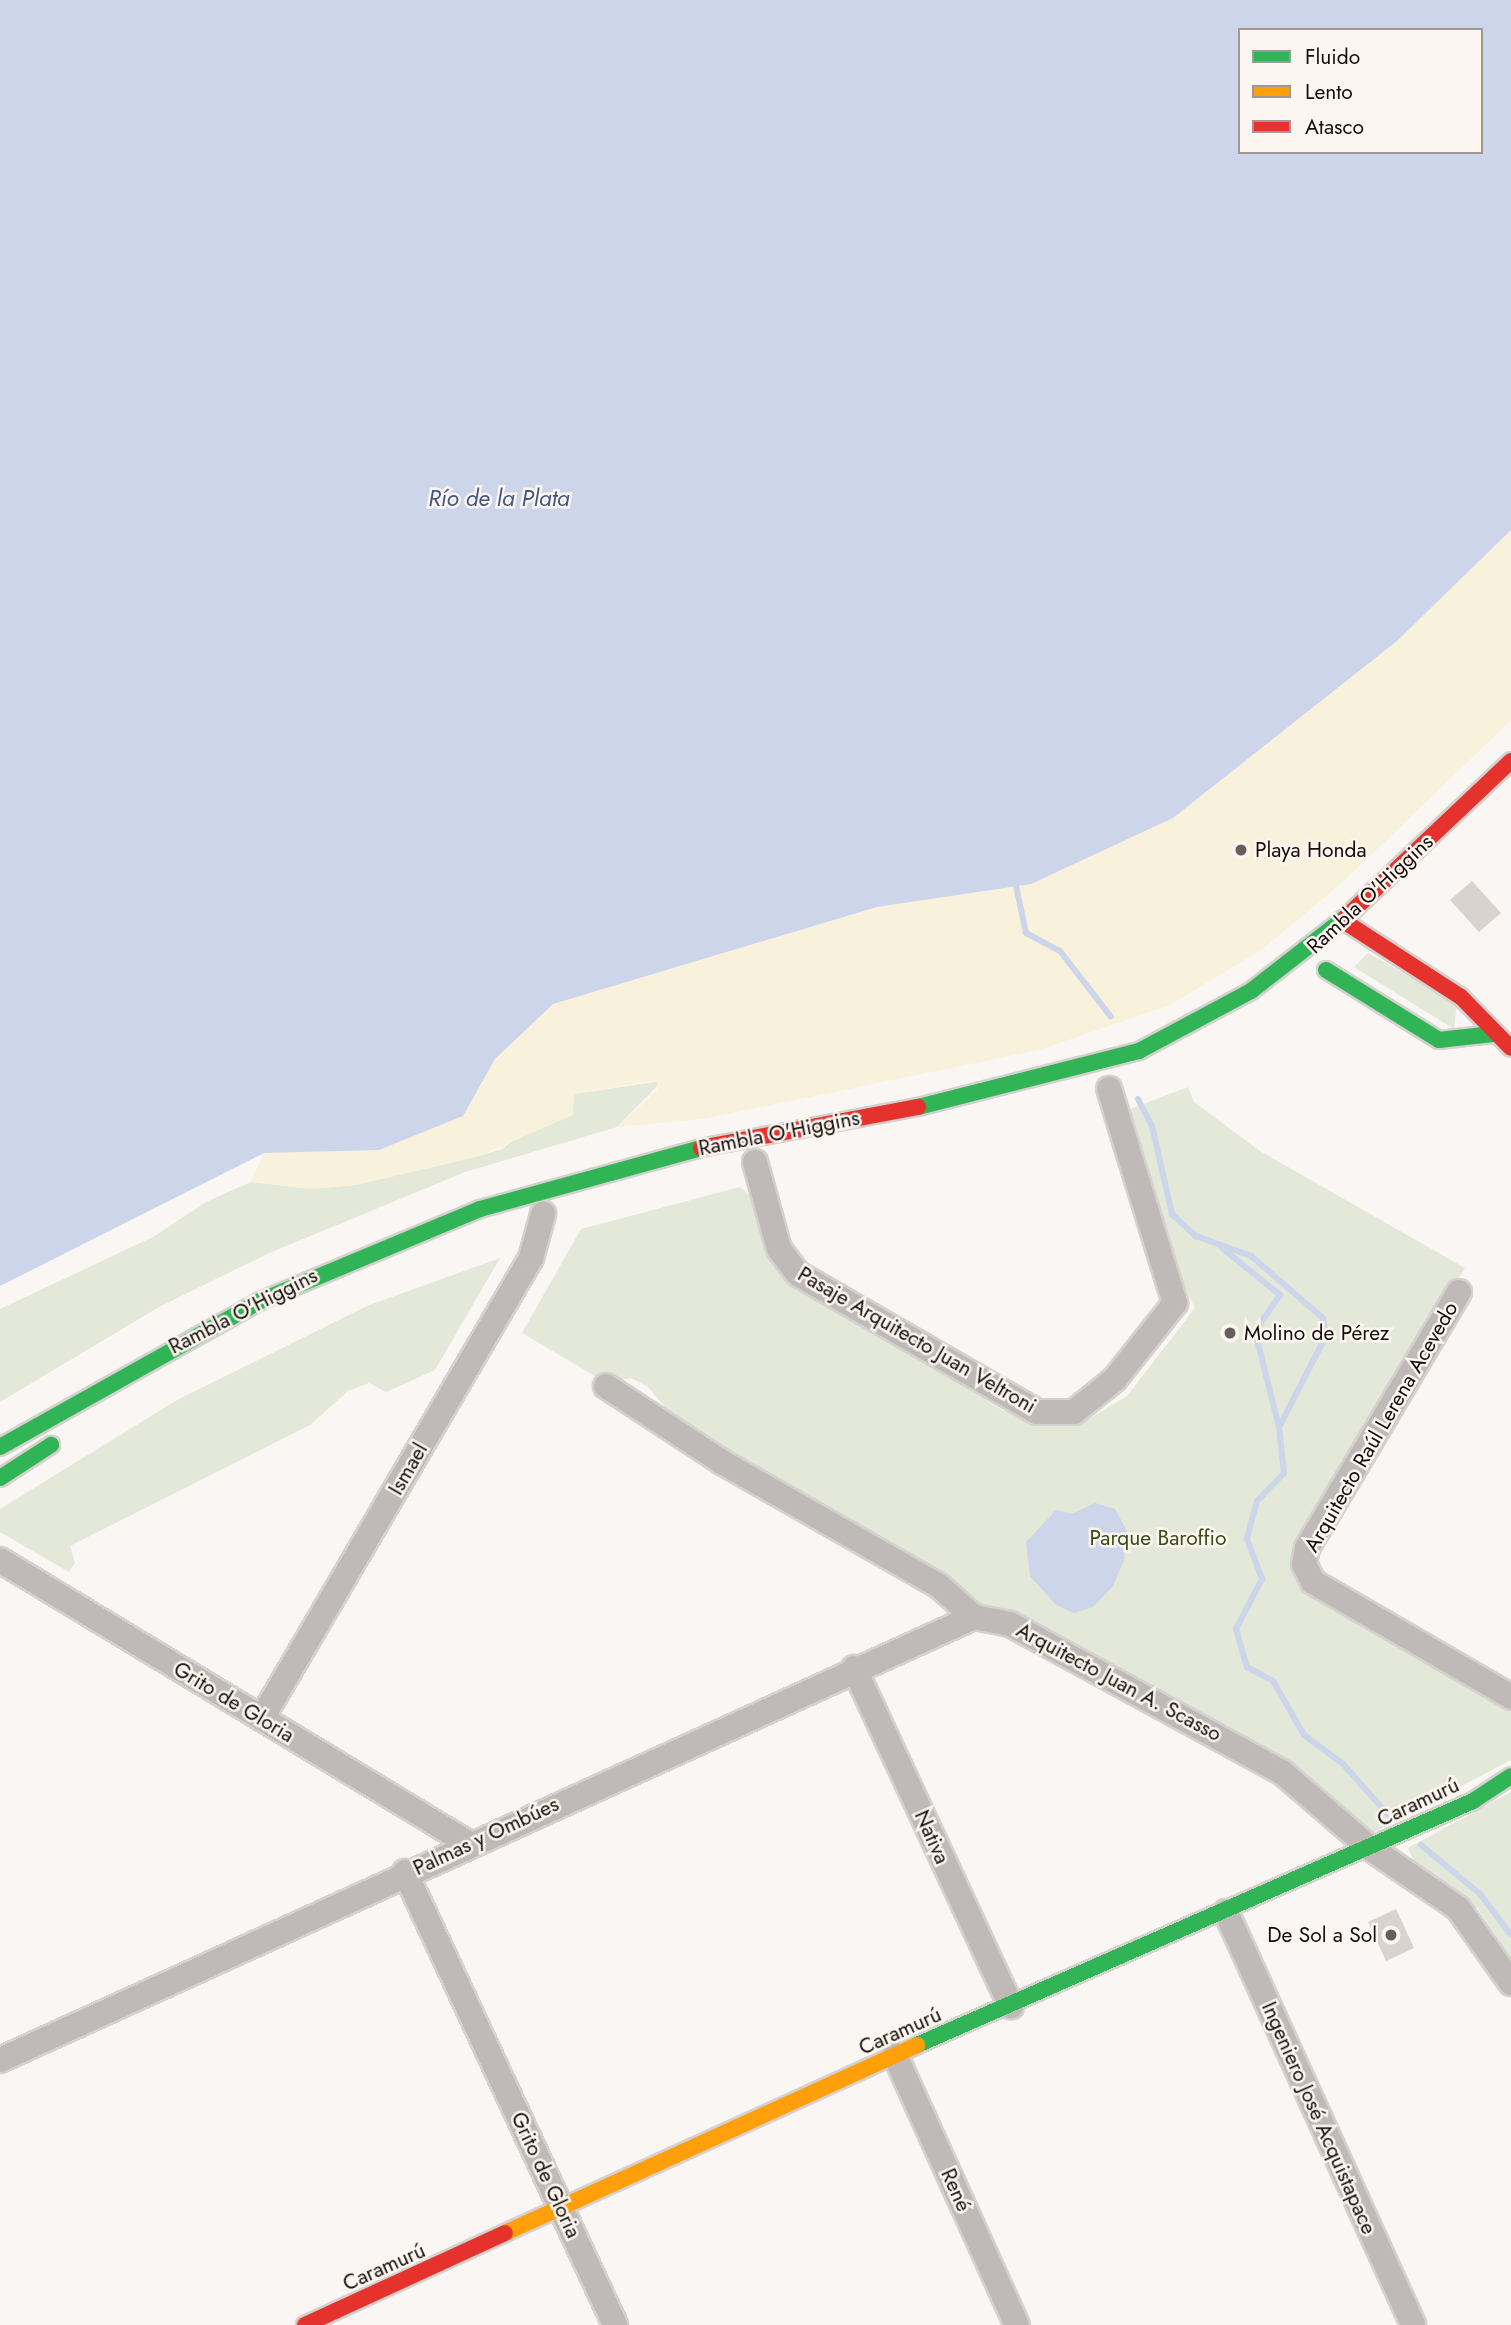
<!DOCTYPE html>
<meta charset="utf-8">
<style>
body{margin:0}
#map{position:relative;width:1511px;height:2325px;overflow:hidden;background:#faf6f3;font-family:Jost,sans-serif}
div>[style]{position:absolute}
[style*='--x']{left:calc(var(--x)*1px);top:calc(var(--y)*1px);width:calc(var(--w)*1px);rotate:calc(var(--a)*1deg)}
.green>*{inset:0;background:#e3e8d8}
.sand>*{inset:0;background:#f8f1db}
.water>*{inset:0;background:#ccd5ea}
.stream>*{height:6px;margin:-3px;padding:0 3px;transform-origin:3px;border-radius:3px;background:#ccd5ea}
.building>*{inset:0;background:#d9d3d0}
.roads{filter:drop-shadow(2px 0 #d4d1ce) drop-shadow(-2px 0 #d4d1ce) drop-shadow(0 2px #d4d1ce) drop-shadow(0 -2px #d4d1ce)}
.street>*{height:24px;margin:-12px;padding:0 12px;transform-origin:12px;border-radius:12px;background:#bfbab7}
.fast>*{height:16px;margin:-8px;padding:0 8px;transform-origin:8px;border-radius:8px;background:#30b455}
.slow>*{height:16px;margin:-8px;padding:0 8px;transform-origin:8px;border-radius:8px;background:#ff9f0a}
.jam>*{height:16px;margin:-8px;padding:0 8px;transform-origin:8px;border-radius:8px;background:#e5322d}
.dots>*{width:19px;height:19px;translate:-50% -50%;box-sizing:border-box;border:4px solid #fdf5f0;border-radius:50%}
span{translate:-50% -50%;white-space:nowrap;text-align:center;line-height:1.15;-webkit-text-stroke:5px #fdf5f0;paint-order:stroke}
.poi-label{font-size:21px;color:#130d09}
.left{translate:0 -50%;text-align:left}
.right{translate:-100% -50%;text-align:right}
.street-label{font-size:21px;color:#130d09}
.park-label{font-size:21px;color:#384a18}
.water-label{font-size:23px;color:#415682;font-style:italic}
.legend{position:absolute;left:1238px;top:28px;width:245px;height:126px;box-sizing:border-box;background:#fdf5f0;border:2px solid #9f9894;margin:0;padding:9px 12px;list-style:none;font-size:21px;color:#130d09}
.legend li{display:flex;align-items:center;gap:14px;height:35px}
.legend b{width:35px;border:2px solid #9f9894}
</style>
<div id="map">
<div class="green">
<i style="clip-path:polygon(1368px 953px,1457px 1003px,1454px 1029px,1354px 967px)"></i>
<i style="clip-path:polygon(662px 1081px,617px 1127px,465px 1172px,267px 1254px,159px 1307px,0 1402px,0 1309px,153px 1237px,206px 1202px,251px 1182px,311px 1189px,356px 1185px,479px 1156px,502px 1149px,574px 1094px)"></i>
<i style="clip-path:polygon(1188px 1087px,1194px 1102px,1260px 1151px,1465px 1268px,1299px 1542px,1307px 1590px,1511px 1712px,1511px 1760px,1367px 1836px,1280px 1760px,1005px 1614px,958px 1597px,677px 1421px,647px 1386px,631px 1378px,605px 1382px,522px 1333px,581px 1229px,740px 1187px,755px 1200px,777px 1271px,1002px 1410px,1055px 1426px,1082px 1423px,1127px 1396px,1195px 1308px,1177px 1273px,1125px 1111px)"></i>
<i style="clip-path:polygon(500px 1258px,435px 1370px,386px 1392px,369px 1383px,348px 1391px,310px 1425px,70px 1546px,75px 1563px,69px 1572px,0 1532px,0 1509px,177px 1400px,367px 1306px)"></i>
<i style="clip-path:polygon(1511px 1792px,1511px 1958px,1477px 1908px,1414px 1862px,1408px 1848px)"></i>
</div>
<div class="sand">
<i style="clip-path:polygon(1511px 530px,1511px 720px,1344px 881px,1264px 948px,1170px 1005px,1039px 1050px,702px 1119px,617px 1127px,658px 1090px,657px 1080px,574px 1094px,573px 1115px,479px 1156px,356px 1185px,311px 1189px,251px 1182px,264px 1153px,379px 1150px,463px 1116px,495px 1059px,553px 1004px,877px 907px,1031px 884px,1173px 818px,1397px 641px)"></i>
</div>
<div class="water">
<i style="clip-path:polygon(evenodd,0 0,1511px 0,1511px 530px,1397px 641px,1173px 818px,1031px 884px,877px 907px,553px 1004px,495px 1059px,463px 1116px,379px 1150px,264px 1153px,0 1286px,0 0,1240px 30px,1481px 30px,1481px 152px,1240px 152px,1240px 30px)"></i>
<i style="clip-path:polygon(1095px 1503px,1115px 1509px,1127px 1531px,1124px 1560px,1113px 1586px,1093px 1607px,1074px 1613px,1056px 1605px,1030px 1576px,1026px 1542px,1056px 1510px,1072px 1514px)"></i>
</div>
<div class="stream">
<i style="--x:1016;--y:886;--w:48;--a:78"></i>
<i style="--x:1026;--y:933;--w:38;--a:28"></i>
<i style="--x:1060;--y:951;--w:83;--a:52.3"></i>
<i style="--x:1138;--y:1099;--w:30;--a:63"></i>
<i style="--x:1152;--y:1126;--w:90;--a:77.2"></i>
<i style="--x:1172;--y:1214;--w:33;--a:43"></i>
<i style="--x:1196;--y:1236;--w:59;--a:20"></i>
<i style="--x:1251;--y:1256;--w:95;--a:40.7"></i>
<i style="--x:1323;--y:1318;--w:18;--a:81"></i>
<i style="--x:1326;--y:1336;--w:102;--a:117.3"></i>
<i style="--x:1279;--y:1427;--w:46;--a:83.8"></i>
<i style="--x:1284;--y:1473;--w:39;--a:134"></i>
<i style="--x:1257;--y:1501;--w:39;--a:105"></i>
<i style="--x:1247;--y:1539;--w:43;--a:69.4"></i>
<i style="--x:1262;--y:1579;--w:56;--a:117.5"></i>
<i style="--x:1236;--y:1629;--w:40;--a:74"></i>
<i style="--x:1247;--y:1667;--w:30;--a:28"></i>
<i style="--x:1273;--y:1681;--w:62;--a:60.1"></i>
<i style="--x:1304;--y:1735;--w:49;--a:36.6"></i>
<i style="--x:1343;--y:1764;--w:74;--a:48.3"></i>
<i style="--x:1222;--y:1248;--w:75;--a:39"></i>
<i style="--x:1280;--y:1295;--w:44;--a:124.8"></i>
<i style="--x:1255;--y:1331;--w:99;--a:76"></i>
<i style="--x:1421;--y:1845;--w:77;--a:39.7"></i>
<i style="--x:1480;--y:1894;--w:51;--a:52.9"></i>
</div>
<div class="building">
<i style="clip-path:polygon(1472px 881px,1501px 913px,1479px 932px,1450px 900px)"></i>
<i style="clip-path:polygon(1396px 1909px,1414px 1948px,1386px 1961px,1368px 1922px)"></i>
</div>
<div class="roads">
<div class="street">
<i style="--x:755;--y:1162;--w:90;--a:74.6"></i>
<i style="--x:779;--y:1249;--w:31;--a:53"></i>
<i style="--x:798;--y:1274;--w:276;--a:30"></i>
<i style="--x:1037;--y:1412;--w:37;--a:0"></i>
<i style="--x:1074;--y:1412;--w:53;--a:-38.8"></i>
<i style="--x:1115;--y:1379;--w:97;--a:-51.7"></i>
<i style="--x:1175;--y:1303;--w:224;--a:-107.1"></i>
<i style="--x:1459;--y:1292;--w:298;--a:120.7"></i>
<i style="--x:1307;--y:1548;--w:16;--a:101"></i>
<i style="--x:1304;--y:1564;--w:20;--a:63"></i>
<i style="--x:1313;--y:1582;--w:229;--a:30.1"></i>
<i style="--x:606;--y:1386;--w:139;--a:33.2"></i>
<i style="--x:722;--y:1462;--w:249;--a:29.7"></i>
<i style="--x:938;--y:1585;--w:48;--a:41.6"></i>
<i style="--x:974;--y:1617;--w:37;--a:11"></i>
<i style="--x:1010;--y:1624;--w:311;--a:28.6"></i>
<i style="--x:1283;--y:1773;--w:115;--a:40.8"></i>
<i style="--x:1370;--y:1848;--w:107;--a:34.3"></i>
<i style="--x:1458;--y:1908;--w:92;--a:54.8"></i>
<i style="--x:0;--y:1560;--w:547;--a:31.16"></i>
<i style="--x:854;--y:1668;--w:373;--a:65.1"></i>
<i style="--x:262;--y:1718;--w:533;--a:-59.68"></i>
<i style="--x:531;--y:1258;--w:46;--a:-74.7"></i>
<i style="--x:405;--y:1872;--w:499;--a:65.1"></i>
<i style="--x:1226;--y:1912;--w:453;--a:65.6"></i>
<i style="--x:895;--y:2055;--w:296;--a:65.7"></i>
<i style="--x:0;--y:2060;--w:1070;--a:-24.46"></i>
</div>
<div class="fast">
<i style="--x:1326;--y:970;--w:133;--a:31.8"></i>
<i style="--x:1439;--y:1040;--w:54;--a:-6.3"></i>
<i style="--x:918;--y:1107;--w:228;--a:-14.2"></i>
<i style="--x:1139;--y:1051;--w:127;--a:-28.2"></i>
<i style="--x:1251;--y:991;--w:120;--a:-37.9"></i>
<i style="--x:0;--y:1447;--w:298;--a:-29.3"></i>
<i style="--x:260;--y:1301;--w:238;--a:-22.7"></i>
<i style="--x:480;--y:1209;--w:229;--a:-15.4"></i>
<i style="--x:0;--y:1478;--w:61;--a:-32.9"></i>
<i style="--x:917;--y:2045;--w:607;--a:-23.69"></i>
<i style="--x:1473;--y:1801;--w:45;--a:-33.3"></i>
</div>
<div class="slow">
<i style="--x:505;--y:2233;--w:453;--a:-24.5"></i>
</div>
<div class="jam">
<i style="--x:1346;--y:917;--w:227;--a:-43.4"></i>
<i style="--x:1345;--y:922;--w:138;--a:32.9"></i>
<i style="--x:1461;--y:997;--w:71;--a:45.6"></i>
<i style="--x:701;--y:1148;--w:221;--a:-10.7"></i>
<i style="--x:305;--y:2325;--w:220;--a:-24.7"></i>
</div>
</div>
<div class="dots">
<i style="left:1241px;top:850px;background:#645f5b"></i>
<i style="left:1230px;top:1333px;background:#645f5b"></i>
<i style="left:1391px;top:1935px;background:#645f5b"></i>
</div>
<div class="poi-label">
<span class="left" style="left:1255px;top:850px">Playa Honda</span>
<span class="left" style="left:1244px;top:1333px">Molino de Pérez</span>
<span class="right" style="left:1377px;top:1935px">De Sol a Sol</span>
</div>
<div class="street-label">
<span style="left:1370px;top:894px;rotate:-43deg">Rambla O'Higgins</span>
<span style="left:779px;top:1133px;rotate:-11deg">Rambla O'Higgins</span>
<span style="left:243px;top:1311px;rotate:-27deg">Rambla O'Higgins</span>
<span style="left:917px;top:1340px;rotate:30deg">Pasaje Arquitecto Juan Veltroni</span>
<span style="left:1381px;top:1427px;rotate:-60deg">Arquitecto Raúl Lerena Acevedo</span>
<span style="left:408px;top:1469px;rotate:-60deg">Ismael</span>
<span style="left:1119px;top:1682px;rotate:28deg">Arquitecto Juan A. Scasso</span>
<span style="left:234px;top:1702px;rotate:31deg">Grito de Gloria</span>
<span style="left:1418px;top:1802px;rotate:-25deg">Caramurú</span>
<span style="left:486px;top:1836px;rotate:-25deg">Palmas y Ombúes</span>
<span style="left:932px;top:1837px;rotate:66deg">Nativa</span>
<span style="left:900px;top:2031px;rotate:-24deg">Caramurú</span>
<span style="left:1319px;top:2118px;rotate:66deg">Ingeniero José Acquistapace</span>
<span style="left:546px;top:2175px;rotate:65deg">Grito de Gloria</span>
<span style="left:956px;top:2190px;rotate:66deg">René</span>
<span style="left:384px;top:2267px;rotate:-24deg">Caramurú</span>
</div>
<div class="park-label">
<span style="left:1158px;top:1538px">Parque Baroffio</span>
</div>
<div class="water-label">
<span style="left:499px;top:498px">Río de la Plata</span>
</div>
<ul class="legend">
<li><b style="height:9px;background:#30b455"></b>Fluido</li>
<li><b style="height:9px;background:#ff9f0a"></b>Lento</li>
<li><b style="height:9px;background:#e5322d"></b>Atasco</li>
</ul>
</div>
